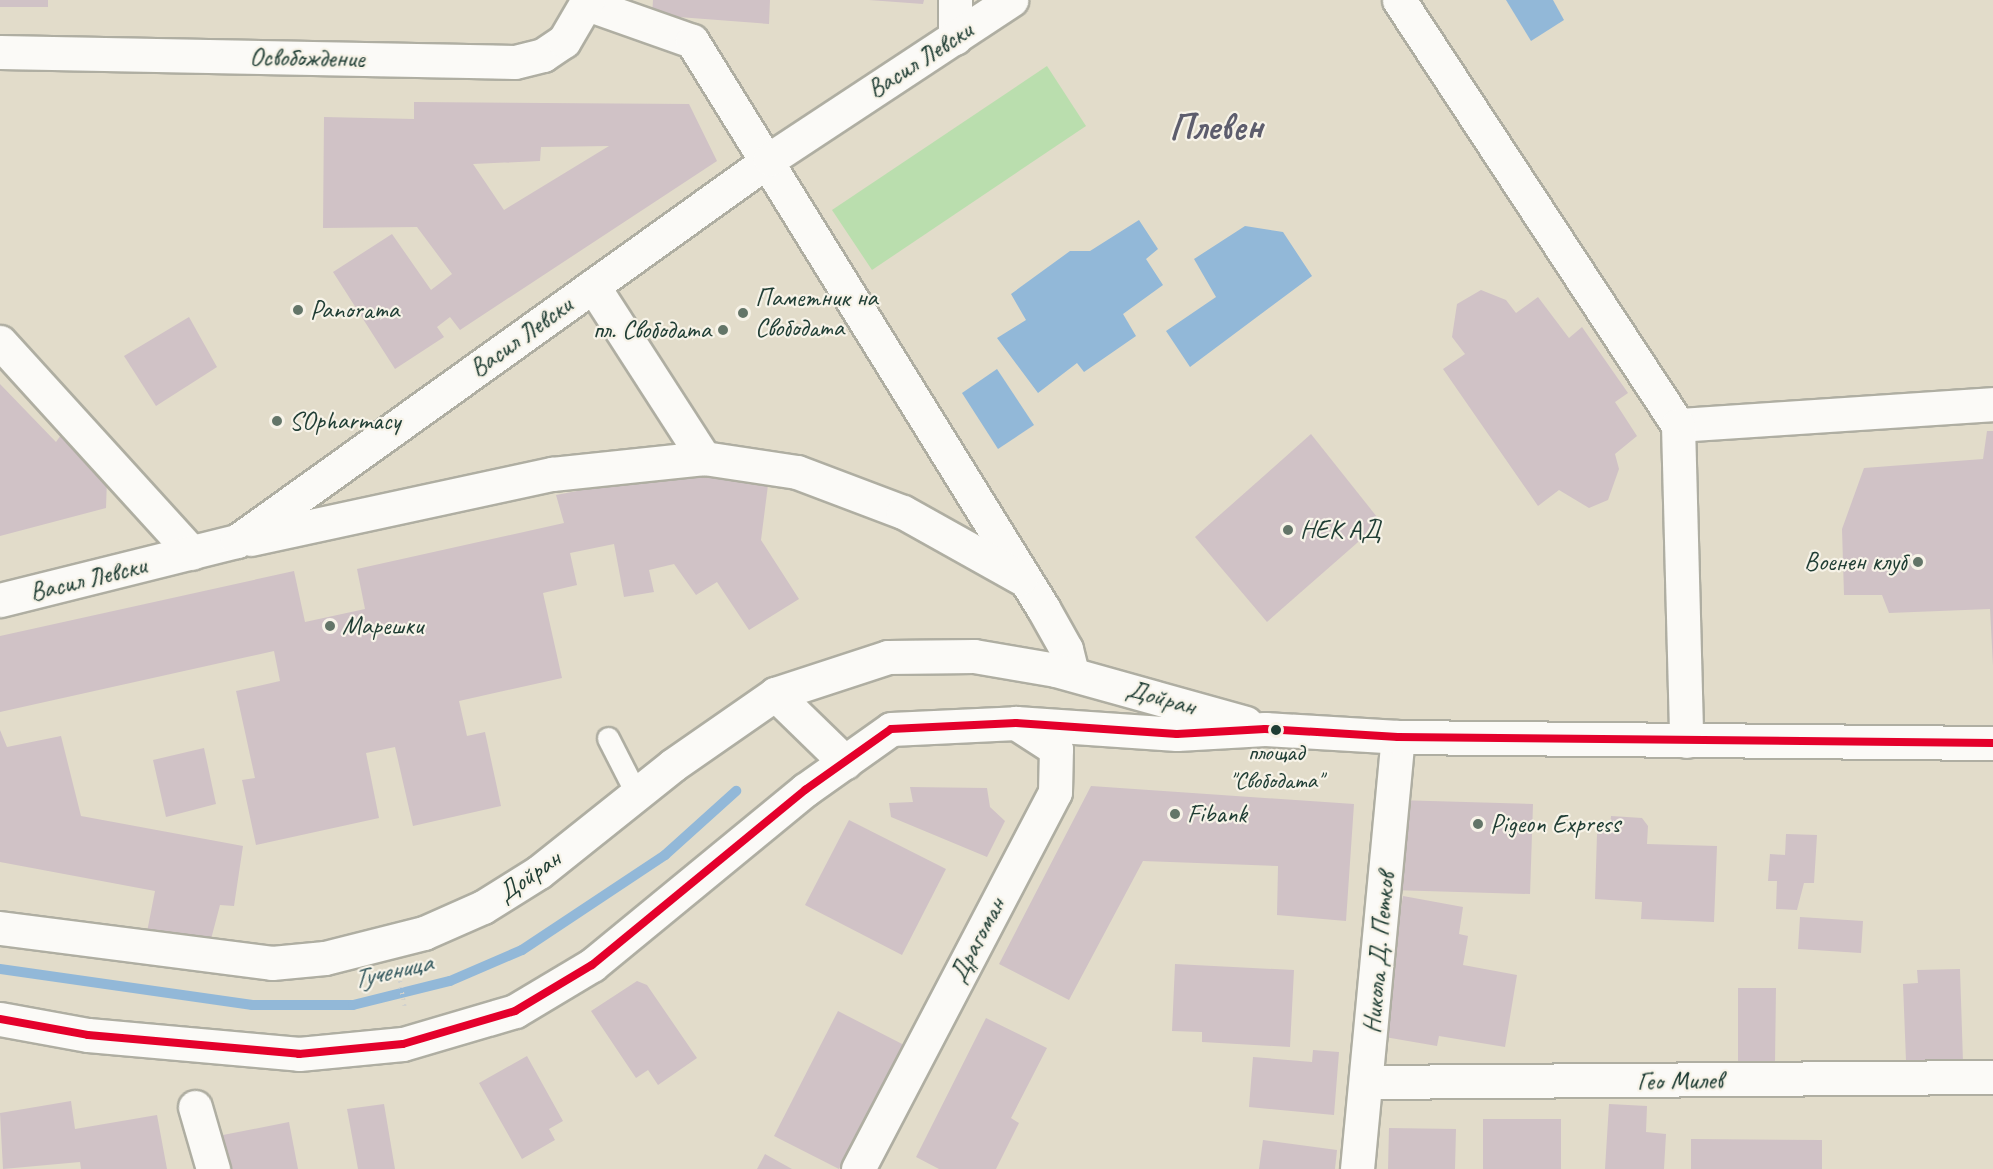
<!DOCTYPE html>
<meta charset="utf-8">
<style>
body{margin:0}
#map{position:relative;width:1993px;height:1169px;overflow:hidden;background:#e2dcca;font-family:Caveat,sans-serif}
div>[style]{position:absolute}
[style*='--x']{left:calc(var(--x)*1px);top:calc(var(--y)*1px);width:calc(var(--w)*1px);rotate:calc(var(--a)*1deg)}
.green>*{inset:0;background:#badeae}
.water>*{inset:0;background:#92b8d8}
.stream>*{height:10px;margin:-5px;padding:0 5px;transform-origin:5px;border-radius:5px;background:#92b8d8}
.building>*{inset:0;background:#d0c2c6}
.path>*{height:4px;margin-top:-2px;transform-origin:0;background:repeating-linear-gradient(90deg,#d1d1cd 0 1.5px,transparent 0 6px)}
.roads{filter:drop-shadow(2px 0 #afaea2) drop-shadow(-2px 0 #afaea2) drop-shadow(0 2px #afaea2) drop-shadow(0 -2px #afaea2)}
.lane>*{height:21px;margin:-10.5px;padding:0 10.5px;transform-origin:10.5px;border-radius:10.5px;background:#fbfaf7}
.street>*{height:33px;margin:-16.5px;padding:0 16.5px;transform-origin:16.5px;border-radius:16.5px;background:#fbfaf7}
.secondary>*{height:33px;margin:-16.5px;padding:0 16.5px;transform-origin:16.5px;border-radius:16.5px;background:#fbfaf7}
.bus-1>*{height:8px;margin:-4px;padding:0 4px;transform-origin:4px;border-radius:4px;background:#e4002b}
.dots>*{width:16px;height:16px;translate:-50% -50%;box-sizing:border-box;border:3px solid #f7f3e8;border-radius:50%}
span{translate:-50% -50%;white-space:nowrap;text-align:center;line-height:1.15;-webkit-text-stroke:4.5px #f7f3e8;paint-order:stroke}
.bus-label{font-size:24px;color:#1f3d34}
.street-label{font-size:26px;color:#1f3d34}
.poi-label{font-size:26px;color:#1f3d34}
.left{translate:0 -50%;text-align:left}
.right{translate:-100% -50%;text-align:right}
.water-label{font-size:27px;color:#33585e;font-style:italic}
.town-label{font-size:38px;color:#5d5d6d;font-weight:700}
</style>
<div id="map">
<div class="green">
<i style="clip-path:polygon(1047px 66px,1086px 126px,872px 270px,832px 210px)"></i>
</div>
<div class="water">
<i style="clip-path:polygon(1506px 0,1553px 0,1564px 20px,1531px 41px)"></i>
<i style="clip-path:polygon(1139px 220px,1158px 249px,1146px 259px,1163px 285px,1123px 314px,1136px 336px,1084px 372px,1077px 363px,1038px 393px,997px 338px,1026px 320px,1011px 294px,1070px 251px,1090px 251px)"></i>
<i style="clip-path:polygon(1245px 226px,1283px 232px,1312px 276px,1190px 367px,1166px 331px,1216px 297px,1194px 259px)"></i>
<i style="clip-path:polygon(997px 369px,1034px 425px,998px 449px,962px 393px)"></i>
</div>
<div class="stream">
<i style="--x:0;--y:969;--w:255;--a:8.1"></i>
<i style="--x:252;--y:1005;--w:101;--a:0"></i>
<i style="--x:353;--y:1005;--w:100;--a:-13.9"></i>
<i style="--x:450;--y:981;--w:78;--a:-23.3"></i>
<i style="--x:522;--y:950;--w:172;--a:-33.6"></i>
<i style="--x:665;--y:855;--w:96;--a:-42"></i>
</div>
<div class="building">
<i style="clip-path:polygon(0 0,48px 0,48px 7px,0 7px)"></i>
<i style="clip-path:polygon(653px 0,770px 0,769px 24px,652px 15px)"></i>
<i style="clip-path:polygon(869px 0,924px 0,923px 4px)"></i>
<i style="clip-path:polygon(evenodd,414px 102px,689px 104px,717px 161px,460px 330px,450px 317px,437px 327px,444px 337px,395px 369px,333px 272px,392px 234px,431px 290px,452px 274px,417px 227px,323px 228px,324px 117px,414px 119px,414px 102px,609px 146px,504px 210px,473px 164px,540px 161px,541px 147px,609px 146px)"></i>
<i style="clip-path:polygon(1481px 290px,1506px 300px,1516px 313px,1538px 297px,1569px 338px,1582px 327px,1628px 393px,1615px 402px,1637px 436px,1615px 454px,1619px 469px,1608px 500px,1589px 508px,1559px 490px,1538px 506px,1443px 369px,1465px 354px,1452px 337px,1457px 304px)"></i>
<i style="clip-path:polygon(189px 317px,217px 367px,156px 406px,124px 356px)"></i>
<i style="clip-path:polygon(0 384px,56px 442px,63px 432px,107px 479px,106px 508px,0 536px)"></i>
<i style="clip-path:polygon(1987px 431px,1993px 431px,1993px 666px,1990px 609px,1889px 613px,1882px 595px,1844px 595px,1842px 529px,1864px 468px,1983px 459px)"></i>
<i style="clip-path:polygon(1311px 434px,1381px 522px,1267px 622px,1195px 537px)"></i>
<i style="clip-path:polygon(682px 471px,768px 485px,761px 540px,799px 599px,749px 630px,717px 582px,696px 595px,674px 564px,649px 570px,654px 592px,624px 597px,614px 544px,570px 553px,577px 585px,543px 593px,562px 678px,459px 701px,467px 736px,485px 732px,501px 806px,413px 826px,395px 747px,366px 753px,379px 818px,256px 845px,242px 780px,255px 778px,236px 691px,280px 681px,274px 651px,0 712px,0 636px,294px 571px,305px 622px,365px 609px,357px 569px,564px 523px,556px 495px)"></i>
<i style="clip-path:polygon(0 730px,7px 747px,61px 736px,81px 816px,243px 846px,234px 906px,220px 905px,210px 943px,147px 932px,155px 891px,0 862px)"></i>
<i style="clip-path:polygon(204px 748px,216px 804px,166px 817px,153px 760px)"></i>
<i style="clip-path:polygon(1091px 786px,1354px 804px,1346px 921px,1277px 915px,1278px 866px,1143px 861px,1069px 1000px,999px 964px)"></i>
<i style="clip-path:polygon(910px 787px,987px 788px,990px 807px,1005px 821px,987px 857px,891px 817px,889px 803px,913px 802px)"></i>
<i style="clip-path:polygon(1396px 800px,1533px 804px,1530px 894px,1391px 890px)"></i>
<i style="clip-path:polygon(1611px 816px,1642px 818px,1648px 826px,1647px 844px,1717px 846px,1714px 922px,1641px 919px,1642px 902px,1595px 899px,1597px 834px,1602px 826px,1610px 826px)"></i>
<i style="clip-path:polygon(849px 820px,946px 869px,902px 955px,805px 905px)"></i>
<i style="clip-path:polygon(1786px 834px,1817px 835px,1814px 883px,1804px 883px,1797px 910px,1776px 909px,1777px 881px,1768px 881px,1770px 854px,1785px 855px)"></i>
<i style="clip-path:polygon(1403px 896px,1463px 907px,1459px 934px,1468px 936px,1463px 965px,1517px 975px,1505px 1047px,1439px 1036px,1437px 1046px,1379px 1036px)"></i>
<i style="clip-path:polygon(1800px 917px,1863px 921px,1861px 953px,1798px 949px)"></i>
<i style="clip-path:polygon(1175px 964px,1294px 970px,1290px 1047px,1202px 1042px,1202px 1032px,1172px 1031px)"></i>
<i style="clip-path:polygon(1960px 969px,1963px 1062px,1906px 1061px,1903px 984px,1918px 983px,1917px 970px)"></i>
<i style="clip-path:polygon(637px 981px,647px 985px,697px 1058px,658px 1085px,648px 1070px,636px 1078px,591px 1011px)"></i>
<i style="clip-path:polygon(1738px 988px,1776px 988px,1775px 1062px,1738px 1062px)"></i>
<i style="clip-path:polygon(838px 1011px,904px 1045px,839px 1169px,774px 1136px)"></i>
<i style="clip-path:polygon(986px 1018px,1047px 1048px,1011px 1118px,1019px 1123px,996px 1169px,939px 1169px,916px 1157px)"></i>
<i style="clip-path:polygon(1313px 1050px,1339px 1052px,1334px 1115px,1249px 1107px,1253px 1057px,1312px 1062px)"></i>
<i style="clip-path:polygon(527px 1056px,563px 1121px,549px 1129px,555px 1140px,522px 1159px,479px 1083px)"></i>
<i style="clip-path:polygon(71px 1101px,75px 1129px,157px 1115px,167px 1169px,81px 1169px,80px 1162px,3px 1169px,0 1113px)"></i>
<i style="clip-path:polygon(384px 1104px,395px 1169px,358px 1169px,347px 1109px)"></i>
<i style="clip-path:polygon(1609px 1104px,1647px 1106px,1646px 1132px,1666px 1134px,1664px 1169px,1605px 1169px)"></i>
<i style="clip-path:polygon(1483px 1119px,1561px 1119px,1561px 1169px,1483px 1169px)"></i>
<i style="clip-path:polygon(289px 1122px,298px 1169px,229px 1169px,223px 1135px)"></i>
<i style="clip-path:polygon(1389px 1128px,1456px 1129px,1455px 1169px,1388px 1169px)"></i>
<i style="clip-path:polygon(1691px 1139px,1822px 1140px,1822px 1169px,1691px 1169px)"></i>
<i style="clip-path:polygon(1263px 1140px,1337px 1150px,1335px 1169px,1259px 1169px)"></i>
<i style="clip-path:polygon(765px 1154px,792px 1169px,757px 1169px)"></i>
</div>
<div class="path">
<i style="--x:399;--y:975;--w:35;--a:80"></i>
</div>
<div class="roads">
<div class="lane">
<i style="--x:608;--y:738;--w:62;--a:63"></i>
</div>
<div class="street">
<i style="--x:1399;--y:0;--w:508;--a:56.72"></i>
<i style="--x:1678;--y:425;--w:316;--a:-3.8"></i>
<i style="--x:587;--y:4;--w:111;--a:19.4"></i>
<i style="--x:692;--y:41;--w:667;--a:58.24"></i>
<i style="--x:1043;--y:608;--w:47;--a:60.7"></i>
<i style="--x:1066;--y:649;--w:25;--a:76"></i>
<i style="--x:955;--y:38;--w:38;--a:-90"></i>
<i style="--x:0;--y:52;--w:515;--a:1.11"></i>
<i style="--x:515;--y:62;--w:29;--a:-14"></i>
<i style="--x:543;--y:55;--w:25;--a:-34"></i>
<i style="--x:564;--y:41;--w:48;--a:-59.7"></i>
<i style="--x:593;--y:286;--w:205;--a:57.2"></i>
<i style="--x:0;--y:342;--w:285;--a:47.7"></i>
<i style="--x:1678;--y:425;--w:316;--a:88.5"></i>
<i style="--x:251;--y:539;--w:308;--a:-12.2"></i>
<i style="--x:552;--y:474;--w:153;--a:-6"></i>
<i style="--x:704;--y:458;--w:94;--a:8.6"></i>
<i style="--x:797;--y:472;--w:113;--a:20.7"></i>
<i style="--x:903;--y:512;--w:135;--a:29.2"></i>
<i style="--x:0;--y:600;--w:244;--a:-14"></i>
<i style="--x:237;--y:541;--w:656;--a:-35.63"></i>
<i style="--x:770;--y:159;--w:289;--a:-33.4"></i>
<i style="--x:1368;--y:1082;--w:625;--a:-0.46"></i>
<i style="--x:195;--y:1107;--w:65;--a:73.8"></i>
<i style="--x:858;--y:1169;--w:425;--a:-62.4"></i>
<i style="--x:1055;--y:792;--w:43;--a:-88.7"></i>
<i style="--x:1056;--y:749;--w:48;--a:-147"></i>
<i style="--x:1357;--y:1169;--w:434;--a:-84.6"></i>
</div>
<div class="secondary">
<i style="--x:775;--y:694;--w:98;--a:44.2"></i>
<i style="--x:0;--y:928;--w:274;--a:7.3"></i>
<i style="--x:272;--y:963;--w:53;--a:-5.4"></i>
<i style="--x:325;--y:958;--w:102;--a:-14.2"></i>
<i style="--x:424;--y:933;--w:64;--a:-23.8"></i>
<i style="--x:483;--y:907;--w:66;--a:-32"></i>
<i style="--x:539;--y:872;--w:171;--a:-38.6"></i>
<i style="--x:673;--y:765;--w:124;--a:-34.8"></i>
<i style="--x:775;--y:694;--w:119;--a:-18.1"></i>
<i style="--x:888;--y:657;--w:86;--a:-0.7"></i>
<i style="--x:974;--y:656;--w:83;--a:9.7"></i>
<i style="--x:1056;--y:670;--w:197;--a:15.6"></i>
<i style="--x:0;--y:1019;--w:89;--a:10.3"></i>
<i style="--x:88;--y:1035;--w:212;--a:5.1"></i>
<i style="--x:299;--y:1054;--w:104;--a:-5.5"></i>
<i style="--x:403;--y:1044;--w:117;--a:-16.4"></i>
<i style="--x:515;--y:1011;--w:90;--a:-30.9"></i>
<i style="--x:592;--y:965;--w:276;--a:-39.4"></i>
<i style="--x:805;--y:790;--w:105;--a:-35.3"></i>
<i style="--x:891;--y:729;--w:125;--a:-2.7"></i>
<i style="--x:1016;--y:723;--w:161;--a:3.9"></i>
<i style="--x:1177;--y:734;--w:88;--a:-3.3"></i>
<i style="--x:1265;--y:729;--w:133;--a:3.4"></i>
<i style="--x:1398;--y:737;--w:595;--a:0.58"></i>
</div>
</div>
<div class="bus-1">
<i style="--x:0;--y:1019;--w:89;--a:10.3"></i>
<i style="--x:88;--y:1035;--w:212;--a:5.1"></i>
<i style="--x:299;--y:1054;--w:104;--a:-5.5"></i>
<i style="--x:403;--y:1044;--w:117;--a:-16.4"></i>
<i style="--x:515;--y:1011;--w:90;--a:-30.9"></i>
<i style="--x:592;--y:965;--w:276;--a:-39.4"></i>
<i style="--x:805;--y:790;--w:105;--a:-35.3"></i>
<i style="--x:891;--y:729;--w:125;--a:-2.7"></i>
<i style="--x:1016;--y:723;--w:161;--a:3.9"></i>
<i style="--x:1177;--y:734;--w:88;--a:-3.3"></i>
<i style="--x:1265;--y:729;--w:133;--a:3.4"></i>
<i style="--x:1398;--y:737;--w:595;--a:0.58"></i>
</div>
<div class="dots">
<i style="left:298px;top:310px;background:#637568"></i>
<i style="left:743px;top:313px;background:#637568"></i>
<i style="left:723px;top:330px;background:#637568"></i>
<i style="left:277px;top:421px;background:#637568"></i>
<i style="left:1288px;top:530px;background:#637568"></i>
<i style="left:1918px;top:562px;background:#637568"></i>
<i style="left:330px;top:626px;background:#637568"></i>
<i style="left:1276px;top:730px;background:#1f3d34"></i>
<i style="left:1175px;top:814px;background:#637568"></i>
<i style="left:1478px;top:824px;background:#637568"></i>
</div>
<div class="bus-label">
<span style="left:1276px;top:767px">площад<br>"Свободата"</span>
</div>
<div class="street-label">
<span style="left:307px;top:58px;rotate:1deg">Освобождение</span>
<span style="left:920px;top:60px;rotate:-33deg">Васил Левски</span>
<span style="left:521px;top:337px;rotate:-36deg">Васил Левски</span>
<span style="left:88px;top:579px;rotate:-14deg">Васил Левски</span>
<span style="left:1161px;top:698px;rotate:16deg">Дойран</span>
<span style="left:529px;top:876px;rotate:-35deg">Дойран</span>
<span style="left:977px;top:940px;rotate:-63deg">Драгоман</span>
<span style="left:1379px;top:953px;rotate:-85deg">Никола Д. Петков</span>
<span style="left:1680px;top:1081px;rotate:-1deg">Гео Милев</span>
</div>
<div class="poi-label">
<span class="left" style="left:755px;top:313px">Паметник на<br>Свободата</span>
<span class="left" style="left:310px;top:310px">Panorama</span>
<span class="right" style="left:711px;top:330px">пл. Свободата</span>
<span class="left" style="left:289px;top:421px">SOpharmacy</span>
<span class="left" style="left:1300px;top:530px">НЕК АД</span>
<span class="right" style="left:1906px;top:562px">Военен клуб</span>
<span class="left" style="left:342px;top:626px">Марешки</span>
<span class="left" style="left:1187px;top:814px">Fibank</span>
<span class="left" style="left:1490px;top:824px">Pigeon Express</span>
</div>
<div class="water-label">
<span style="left:392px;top:971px;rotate:-13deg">Тученица</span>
</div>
<div class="town-label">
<span style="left:1216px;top:127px">Плевен</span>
</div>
</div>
